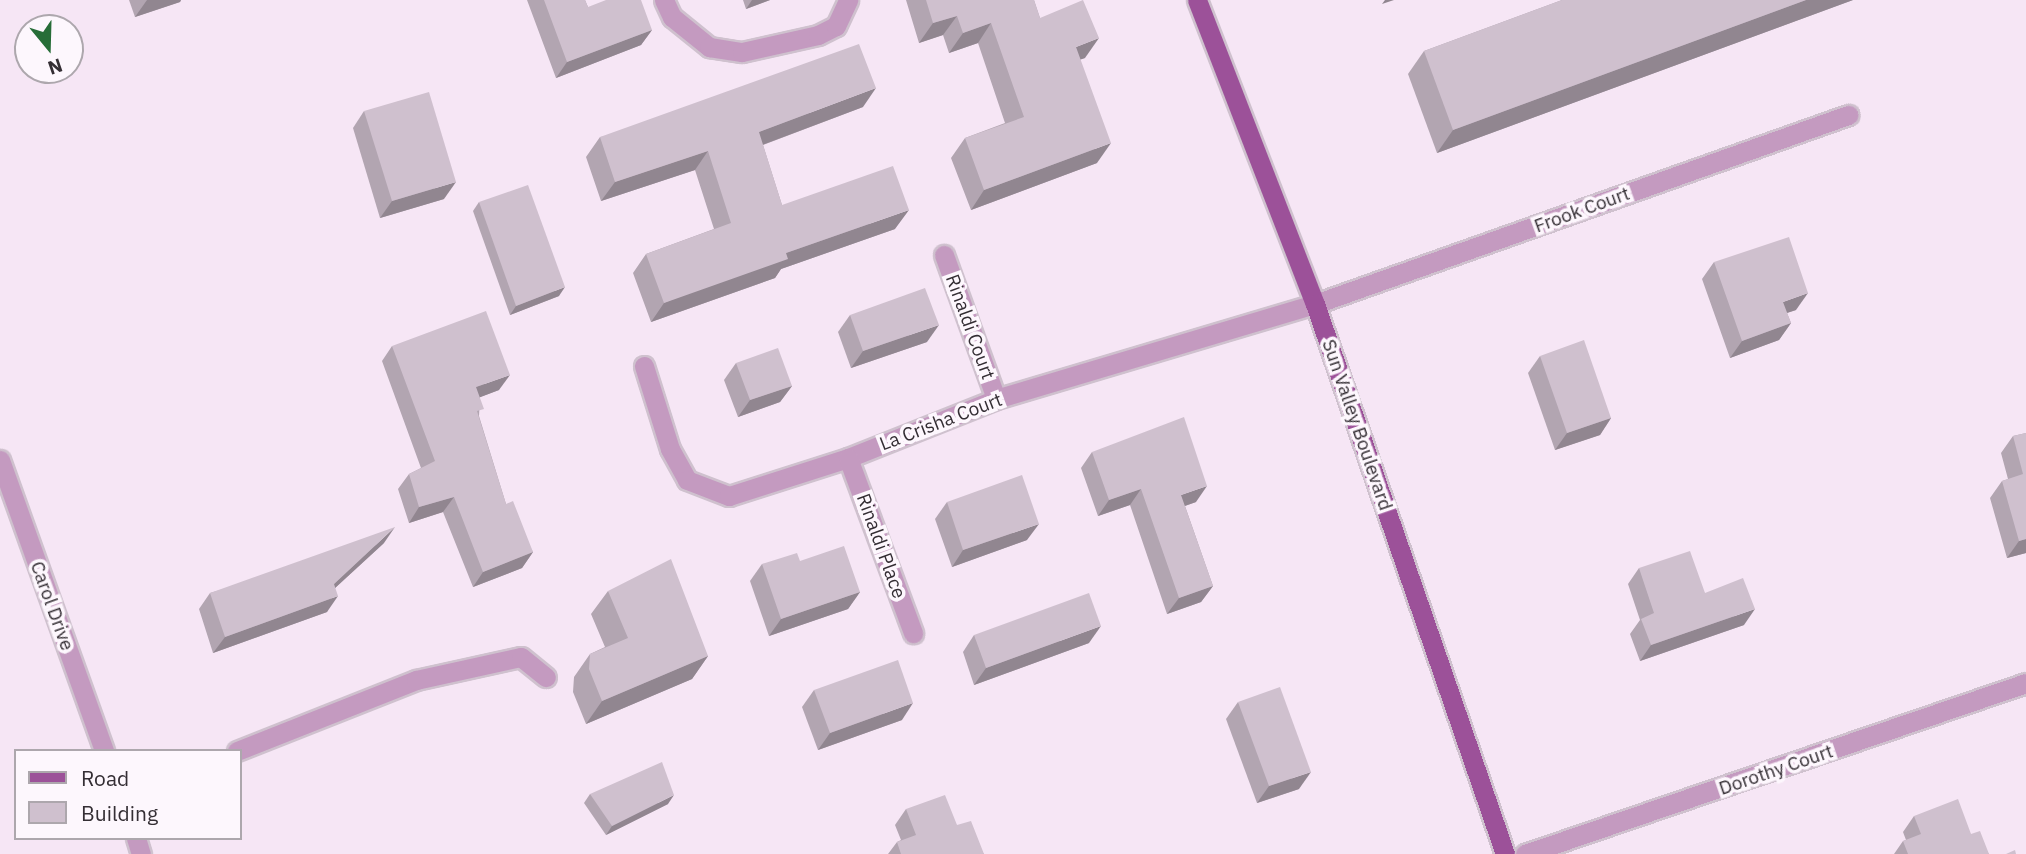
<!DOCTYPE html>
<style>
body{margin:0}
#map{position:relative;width:2026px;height:854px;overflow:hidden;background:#f6e6f5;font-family:"IBM Plex Sans",sans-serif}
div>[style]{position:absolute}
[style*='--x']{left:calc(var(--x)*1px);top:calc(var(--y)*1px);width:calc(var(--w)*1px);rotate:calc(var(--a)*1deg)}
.roads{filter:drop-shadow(2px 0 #cfc1ce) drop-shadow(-2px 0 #cfc1ce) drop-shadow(0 2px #cfc1ce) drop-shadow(0 -2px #cfc1ce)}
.service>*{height:19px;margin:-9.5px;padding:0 9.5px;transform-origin:9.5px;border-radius:9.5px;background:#c49ac0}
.minor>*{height:19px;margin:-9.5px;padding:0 9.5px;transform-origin:9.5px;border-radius:9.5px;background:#c49ac0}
.primary>*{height:19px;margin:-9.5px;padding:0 9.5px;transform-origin:9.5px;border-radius:9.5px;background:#9c5199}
.wall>*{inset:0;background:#b2a5b1}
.shaded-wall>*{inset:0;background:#918690}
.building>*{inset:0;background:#cfc0ce}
span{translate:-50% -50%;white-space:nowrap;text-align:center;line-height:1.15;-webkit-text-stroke:7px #fdf7fd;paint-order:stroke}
.street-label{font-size:19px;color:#342e34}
.legend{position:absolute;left:14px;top:749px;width:228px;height:91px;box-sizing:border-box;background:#fdf7fd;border:2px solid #ada7ad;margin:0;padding:9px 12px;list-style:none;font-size:21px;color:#342e34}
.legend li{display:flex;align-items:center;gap:14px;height:35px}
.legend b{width:35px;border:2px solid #ada7ad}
.north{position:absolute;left:14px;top:14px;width:70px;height:70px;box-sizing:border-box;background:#fdf7fd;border:2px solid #ada7ad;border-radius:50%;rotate:161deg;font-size:19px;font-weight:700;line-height:28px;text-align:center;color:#342e34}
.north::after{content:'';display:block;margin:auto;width:24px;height:32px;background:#276d38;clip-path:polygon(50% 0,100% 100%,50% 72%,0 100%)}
</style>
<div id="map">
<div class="roads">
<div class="service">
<i style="--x:664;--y:0;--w:19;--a:65"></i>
<i style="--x:672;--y:17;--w:48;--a:39"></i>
<i style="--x:709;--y:47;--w:33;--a:9"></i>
<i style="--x:742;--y:52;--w:78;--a:-12.6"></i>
<i style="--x:818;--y:35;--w:20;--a:-27"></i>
<i style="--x:836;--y:26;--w:29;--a:-65"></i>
<i style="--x:237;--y:751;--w:193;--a:-21.6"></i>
<i style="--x:416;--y:680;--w:107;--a:-12.4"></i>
<i style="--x:521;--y:657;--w:32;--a:39"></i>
</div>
<div class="minor">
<i style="--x:944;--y:255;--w:153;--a:70.1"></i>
<i style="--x:644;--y:366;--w:87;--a:72.6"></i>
<i style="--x:670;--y:449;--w:35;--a:61"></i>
<i style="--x:687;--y:480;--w:45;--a:20.9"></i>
<i style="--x:729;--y:496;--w:125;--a:-17.7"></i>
<i style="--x:848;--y:458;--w:159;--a:-21.7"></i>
<i style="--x:996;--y:399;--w:333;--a:-16.6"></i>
<i style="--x:1315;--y:304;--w:566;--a:-19.52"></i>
<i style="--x:848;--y:458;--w:187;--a:69.6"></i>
<i style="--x:0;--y:460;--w:309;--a:70.3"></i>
<i style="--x:136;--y:838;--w:17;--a:73"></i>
<i style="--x:1525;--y:854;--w:529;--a:-18.85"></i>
</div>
<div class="primary">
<i style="--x:1197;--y:0;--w:326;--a:68.8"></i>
<i style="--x:1315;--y:304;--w:582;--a:70.94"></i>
</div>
</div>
<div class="wall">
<i style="clip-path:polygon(129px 0,181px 0,180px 2px,135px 17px)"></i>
<i style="clip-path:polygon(527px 0,585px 0,588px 7px,652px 30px,641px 45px,556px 78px)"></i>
<i style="clip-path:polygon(743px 0,770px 0,746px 9px)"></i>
<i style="clip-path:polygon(906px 0,1034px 0,1040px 18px,1085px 58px,1080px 59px,1097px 163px,971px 210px,951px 158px,965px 138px,1005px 123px,978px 43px,949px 53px,943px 35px,919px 43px)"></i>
<i style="clip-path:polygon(1562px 0,1853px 0,1437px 153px,1408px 74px,1424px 51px)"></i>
<i style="clip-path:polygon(863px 107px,763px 145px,782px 205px,895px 229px,781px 269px,775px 278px,651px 322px,633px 273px,646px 254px,714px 229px,695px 170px,601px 201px,586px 157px,600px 137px)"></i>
<i style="clip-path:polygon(364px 111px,444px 199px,380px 218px,353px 128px)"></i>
<i style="clip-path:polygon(479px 202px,559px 296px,510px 315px,473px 211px)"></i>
<i style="clip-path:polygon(1714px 262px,1796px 310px,1787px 313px,1791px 323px,1779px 340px,1730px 358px,1702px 279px)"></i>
<i style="clip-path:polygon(850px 315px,927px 342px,851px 368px,838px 332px)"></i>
<i style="clip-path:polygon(392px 346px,499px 390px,480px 397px,479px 416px,506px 504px,533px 552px,522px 568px,473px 587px,443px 512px,409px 523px,398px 489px,409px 474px,421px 468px,382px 361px)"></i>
<i style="clip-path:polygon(1540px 356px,1611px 418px,1600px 435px,1555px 450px,1528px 373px)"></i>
<i style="clip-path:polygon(736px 363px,792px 386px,780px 402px,738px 417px,724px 380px)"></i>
<i style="clip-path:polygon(2026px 433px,2026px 553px,2007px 558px,1990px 498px,2002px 481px,2008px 479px,2001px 453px,2013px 436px)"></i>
<i style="clip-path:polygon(1092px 452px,1196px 502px,1185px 506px,1213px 586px,1201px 602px,1167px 614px,1130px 505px,1098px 516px,1081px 468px)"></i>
<i style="clip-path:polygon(947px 502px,1027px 540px,952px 567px,935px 519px)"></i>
<i style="clip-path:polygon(384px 543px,335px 588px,327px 612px,213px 653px,199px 609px,210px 593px)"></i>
<i style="clip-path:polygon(800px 561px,860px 592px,848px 609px,769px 636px,750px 581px,762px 564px)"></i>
<i style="clip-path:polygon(1639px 568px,1705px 593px,1744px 625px,1640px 661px,1630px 634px,1640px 620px,1628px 584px)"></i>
<i style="clip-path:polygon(608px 591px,708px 656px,692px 679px,586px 724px,573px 692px,574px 677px,590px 654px,605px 647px,591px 614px)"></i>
<i style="clip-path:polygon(974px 635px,1089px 643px,974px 685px,963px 652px)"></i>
<i style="clip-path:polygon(814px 690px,902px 720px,818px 750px,802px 707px)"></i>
<i style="clip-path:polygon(1238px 702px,1299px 789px,1257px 803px,1226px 719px)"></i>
<i style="clip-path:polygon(590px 794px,668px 804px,606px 835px,584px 803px)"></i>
<i style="clip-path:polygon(906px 809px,957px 825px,984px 854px,888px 854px,897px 842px,901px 840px,895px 825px)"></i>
<i style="clip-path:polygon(1914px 816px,1971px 834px,1989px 854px,1894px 854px,1903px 841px,1906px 840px,1903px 832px)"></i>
</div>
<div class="shaded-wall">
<i style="clip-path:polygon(147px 0,181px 0,180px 2px,135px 17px)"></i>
<i style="clip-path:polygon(752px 0,770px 0,746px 9px)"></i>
<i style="clip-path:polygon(1385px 0,1394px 0,1382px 4px)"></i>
<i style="clip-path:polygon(1806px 0,1853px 0,1437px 153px,1453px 130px)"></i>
<i style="clip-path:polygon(957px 16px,943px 35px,919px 43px,933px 23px)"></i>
<i style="clip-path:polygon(991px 23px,978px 43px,949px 53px,963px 33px)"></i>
<i style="clip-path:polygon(652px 30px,641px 45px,556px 78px,567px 62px)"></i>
<i style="clip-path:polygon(1099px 38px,1085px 58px,1062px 66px,1076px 47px)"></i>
<i style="clip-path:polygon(876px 88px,863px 107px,746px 151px,759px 132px)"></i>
<i style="clip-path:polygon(1111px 143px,1097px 163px,971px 210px,984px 190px)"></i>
<i style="clip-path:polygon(708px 151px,695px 170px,601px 201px,615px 182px)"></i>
<i style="clip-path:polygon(456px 182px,444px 199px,380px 218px,392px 201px)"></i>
<i style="clip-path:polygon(909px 210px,895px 229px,781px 269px,775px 278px,651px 322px,664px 303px,786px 253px)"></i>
<i style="clip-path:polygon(565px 287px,559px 296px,510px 315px,516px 306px)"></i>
<i style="clip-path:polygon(1808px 293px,1796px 310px,1771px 318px,1783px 302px)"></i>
<i style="clip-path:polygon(1791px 323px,1779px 340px,1730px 358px,1742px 341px)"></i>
<i style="clip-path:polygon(939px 325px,927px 342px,851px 368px,863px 351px)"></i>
<i style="clip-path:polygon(510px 375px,499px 390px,465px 403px,476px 387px)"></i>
<i style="clip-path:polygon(792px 386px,780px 402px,738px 417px,750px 400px)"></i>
<i style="clip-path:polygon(1611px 418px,1600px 435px,1555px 450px,1567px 433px)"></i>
<i style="clip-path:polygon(1207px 486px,1196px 502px,1170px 511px,1181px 495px)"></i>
<i style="clip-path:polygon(1141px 489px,1130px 505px,1098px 516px,1109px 500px)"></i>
<i style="clip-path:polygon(454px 497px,443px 512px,409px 523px,419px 507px)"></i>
<i style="clip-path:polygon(1039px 524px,1027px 540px,952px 567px,963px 550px)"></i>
<i style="clip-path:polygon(395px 527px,384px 543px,322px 600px,334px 584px)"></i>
<i style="clip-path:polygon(2026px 539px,2026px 553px,2007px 558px,2019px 541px)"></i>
<i style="clip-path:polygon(533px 552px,522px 568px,473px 587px,483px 572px)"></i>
<i style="clip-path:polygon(1213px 586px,1201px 602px,1167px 614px,1179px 598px)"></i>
<i style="clip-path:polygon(860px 592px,848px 609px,769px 636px,781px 619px)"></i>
<i style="clip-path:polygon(338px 596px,327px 612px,213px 653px,225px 637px)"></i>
<i style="clip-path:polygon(1755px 609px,1744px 625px,1640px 661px,1651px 645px)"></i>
<i style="clip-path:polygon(1101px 626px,1089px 643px,974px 685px,986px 668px)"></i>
<i style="clip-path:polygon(708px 656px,692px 679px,586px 724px,602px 701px)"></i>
<i style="clip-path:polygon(913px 703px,902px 720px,818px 750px,830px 733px)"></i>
<i style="clip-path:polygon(1311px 772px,1299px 789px,1257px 803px,1269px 786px)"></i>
<i style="clip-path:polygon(674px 795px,668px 804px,606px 835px,612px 826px)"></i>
</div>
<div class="building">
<i style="clip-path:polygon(544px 0,585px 0,588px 7px,606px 0,641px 0,652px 30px,567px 62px)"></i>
<i style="clip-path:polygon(926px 0,1034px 0,1040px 18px,1083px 0,1099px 38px,1076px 47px,1111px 143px,984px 190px,965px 138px,1024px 117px,991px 23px,963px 33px,957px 16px,933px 23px)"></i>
<i style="clip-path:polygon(1562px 0,1806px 0,1453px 130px,1424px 51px)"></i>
<i style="clip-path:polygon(859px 44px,876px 88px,759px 132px,782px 205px,893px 166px,909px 210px,786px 253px,788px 259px,664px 303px,646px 254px,731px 223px,708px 151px,615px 182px,600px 137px)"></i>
<i style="clip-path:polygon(429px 92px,456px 182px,392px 201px,364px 111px)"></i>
<i style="clip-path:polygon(528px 185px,565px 287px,516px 306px,479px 202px)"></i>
<i style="clip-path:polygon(1789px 237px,1808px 293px,1783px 302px,1791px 323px,1742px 341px,1714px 262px)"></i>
<i style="clip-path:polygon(925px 288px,939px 325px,863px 351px,850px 315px)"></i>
<i style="clip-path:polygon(486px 311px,510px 375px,476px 387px,484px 409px,477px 411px,506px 504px,513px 501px,533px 552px,483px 572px,454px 497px,419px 507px,409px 474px,435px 461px,392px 346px)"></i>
<i style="clip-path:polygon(1584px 340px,1611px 418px,1567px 433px,1540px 356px)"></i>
<i style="clip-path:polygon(778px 348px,792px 386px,750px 400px,736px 363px)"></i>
<i style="clip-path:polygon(1184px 417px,1207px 486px,1181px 495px,1213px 586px,1179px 598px,1141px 489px,1109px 500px,1092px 452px)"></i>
<i style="clip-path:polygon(2026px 433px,2026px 539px,2019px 541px,2002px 481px,2023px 474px,2013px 436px)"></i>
<i style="clip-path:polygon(1022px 475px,1039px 524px,963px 550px,947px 502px)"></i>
<i style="clip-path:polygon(395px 527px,334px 584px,338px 596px,225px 637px,210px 593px)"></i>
<i style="clip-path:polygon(844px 546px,860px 592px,781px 619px,762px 564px,797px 553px,800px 561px)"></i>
<i style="clip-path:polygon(1690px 551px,1705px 593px,1743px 578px,1755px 609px,1651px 645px,1641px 619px,1654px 613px,1639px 568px)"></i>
<i style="clip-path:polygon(671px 559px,708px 656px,602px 701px,589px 669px,590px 654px,628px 638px,608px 591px)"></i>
<i style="clip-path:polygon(1089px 593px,1101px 626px,986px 668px,974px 635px)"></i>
<i style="clip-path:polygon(898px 660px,913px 703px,830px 733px,814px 690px)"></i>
<i style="clip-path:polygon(1280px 687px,1311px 772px,1269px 786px,1238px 702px)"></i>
<i style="clip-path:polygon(662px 762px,674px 795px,612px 826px,590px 794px)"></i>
<i style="clip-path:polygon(945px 795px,957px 825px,971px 821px,984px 854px,901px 854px,897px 842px,916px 835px,906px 809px)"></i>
<i style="clip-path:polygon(1958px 799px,1971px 834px,1980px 831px,1989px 854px,1908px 854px,1903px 841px,1921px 834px,1914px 816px)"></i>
<i style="clip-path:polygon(2015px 850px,2016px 854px,2006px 854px)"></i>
</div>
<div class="street-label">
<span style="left:1582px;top:210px;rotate:-20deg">Frook Court</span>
<span style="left:970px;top:327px;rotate:70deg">Rinaldi Court</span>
<span style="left:941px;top:422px;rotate:-21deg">La Crisha Court</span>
<span style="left:1357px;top:425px;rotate:71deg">Sun Valley Boulevard</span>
<span style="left:881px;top:546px;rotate:70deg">Rinaldi Place</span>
<span style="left:52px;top:606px;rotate:70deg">Carol Drive</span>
<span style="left:1776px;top:770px;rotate:-19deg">Dorothy Court</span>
</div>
<ul class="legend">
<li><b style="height:9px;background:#9c5199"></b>Road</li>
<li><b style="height:19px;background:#cfc0ce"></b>Building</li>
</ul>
<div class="north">N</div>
</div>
